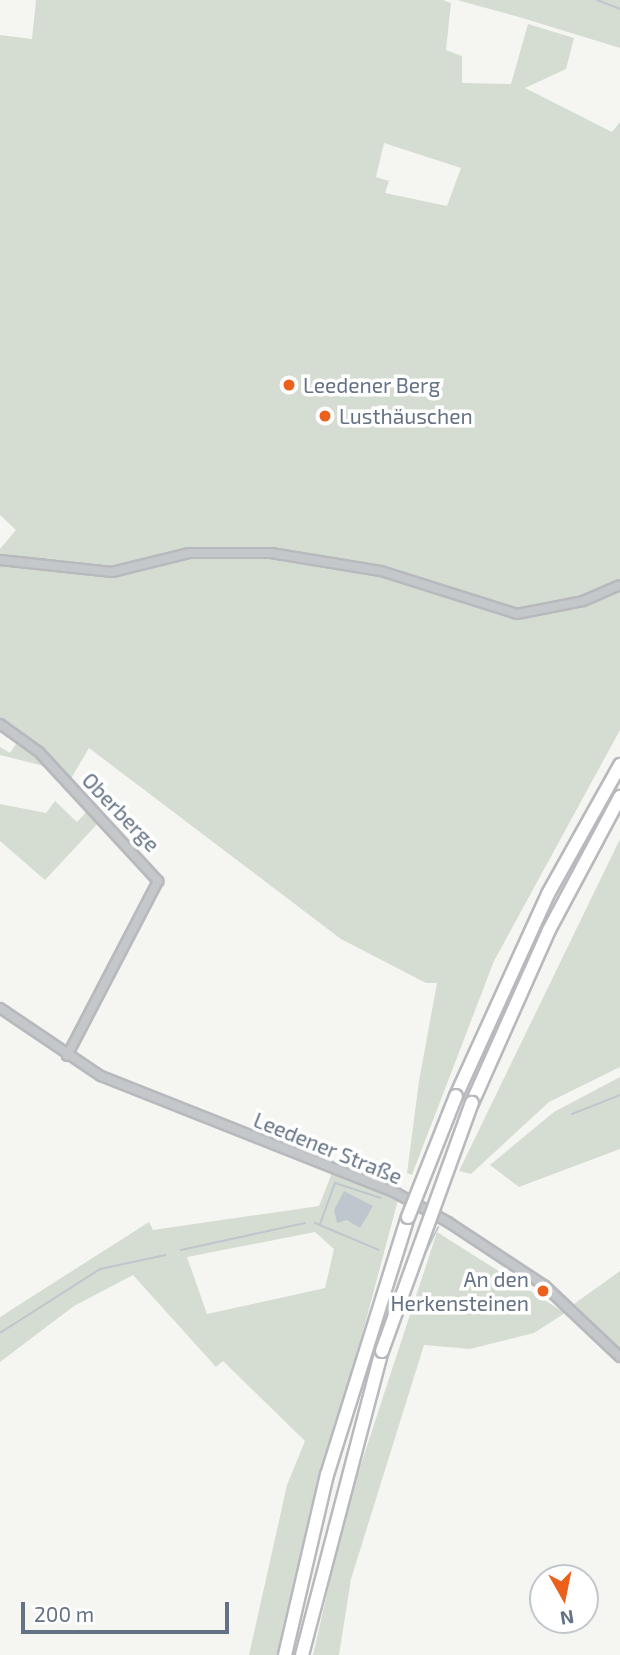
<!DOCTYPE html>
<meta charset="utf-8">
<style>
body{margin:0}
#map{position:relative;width:620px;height:1655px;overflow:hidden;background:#f5f5f1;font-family:"Exo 2",sans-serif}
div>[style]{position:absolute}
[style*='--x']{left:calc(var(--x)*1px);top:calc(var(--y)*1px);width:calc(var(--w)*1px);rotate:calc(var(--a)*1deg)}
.green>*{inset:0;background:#d5ddd2}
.water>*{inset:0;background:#bdc7cd}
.stream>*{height:2px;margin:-1px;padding:0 1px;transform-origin:1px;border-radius:1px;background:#bdc7cd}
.roads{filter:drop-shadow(2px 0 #b7b9bd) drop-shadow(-2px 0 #b7b9bd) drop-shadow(0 2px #b7b9bd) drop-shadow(0 -2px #b7b9bd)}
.minor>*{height:8px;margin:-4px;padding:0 4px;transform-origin:4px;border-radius:4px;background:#c5c8cb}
.highway>*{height:12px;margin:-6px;padding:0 6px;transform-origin:6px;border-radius:6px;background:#fff}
.bridges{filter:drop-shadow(2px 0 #b7b9bd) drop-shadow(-2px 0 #b7b9bd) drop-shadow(0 2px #b7b9bd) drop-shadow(0 -2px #b7b9bd)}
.highway-bridge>*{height:12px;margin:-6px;padding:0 6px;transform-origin:6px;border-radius:6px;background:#fff}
.dots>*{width:19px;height:19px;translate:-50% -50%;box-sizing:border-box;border:4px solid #fff;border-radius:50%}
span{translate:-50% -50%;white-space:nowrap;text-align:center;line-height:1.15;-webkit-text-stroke:7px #fff;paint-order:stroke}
.poi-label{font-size:21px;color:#637284}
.left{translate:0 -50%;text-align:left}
.right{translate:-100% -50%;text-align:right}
.street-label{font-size:21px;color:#637284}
.north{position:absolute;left:529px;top:1564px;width:70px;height:70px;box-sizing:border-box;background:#fff;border:2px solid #c1c7ce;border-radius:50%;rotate:171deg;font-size:19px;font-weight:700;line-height:28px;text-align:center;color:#637284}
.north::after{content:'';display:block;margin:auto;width:24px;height:32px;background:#eb601c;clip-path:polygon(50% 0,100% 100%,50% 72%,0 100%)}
.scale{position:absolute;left:21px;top:1602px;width:208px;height:32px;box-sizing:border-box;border:4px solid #637284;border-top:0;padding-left:9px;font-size:21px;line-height:24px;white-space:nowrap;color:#637284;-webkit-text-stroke:5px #fff;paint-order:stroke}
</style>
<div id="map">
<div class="green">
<i style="clip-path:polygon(evenodd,36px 0,443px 0,451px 3px,446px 50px,462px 56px,462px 83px,511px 84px,528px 24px,574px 38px,566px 69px,525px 88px,612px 132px,620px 122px,620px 730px,494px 961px,412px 1175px,407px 1173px,419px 1081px,437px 983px,426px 983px,341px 939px,89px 748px,70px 780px,0 721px,0 549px,16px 530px,0 515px,0 35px,32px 39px,36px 0,384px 143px,461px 168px,447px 206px,385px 193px,389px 181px,376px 177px,384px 143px)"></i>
<i style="clip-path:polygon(457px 0,620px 0,620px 48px,519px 17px)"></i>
<i style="clip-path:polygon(18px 741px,36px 755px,48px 767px,0 755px,0 747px,10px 753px)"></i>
<i style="clip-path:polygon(55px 801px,77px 822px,89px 809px,100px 821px,45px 880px,0 841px,0 804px,46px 813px)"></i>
<i style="clip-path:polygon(620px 839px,620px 1067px,549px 1102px,471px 1174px,459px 1171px)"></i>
<i style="clip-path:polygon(620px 1077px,620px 1149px,519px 1187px,490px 1165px,554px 1112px)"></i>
<i style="clip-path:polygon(evenodd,332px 1173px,398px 1200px,277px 1655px,249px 1655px,287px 1485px,305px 1441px,223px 1361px,216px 1367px,133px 1275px,74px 1306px,0 1362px,0 1317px,149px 1222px,153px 1230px,319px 1206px,332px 1173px,315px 1232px,334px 1249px,325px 1288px,207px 1314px,187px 1257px,315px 1232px)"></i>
<i style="clip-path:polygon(437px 1232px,565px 1313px,534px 1333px,470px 1349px,424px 1345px,351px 1579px,339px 1655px,313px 1655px,346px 1510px)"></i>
<i style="clip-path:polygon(620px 1271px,620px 1348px,574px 1304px)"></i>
</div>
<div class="water">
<i style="clip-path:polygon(344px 1191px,373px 1206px,360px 1228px,347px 1220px,337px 1223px,334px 1210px)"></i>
</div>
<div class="stream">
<i style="--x:597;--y:0;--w:25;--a:21"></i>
<i style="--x:572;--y:1114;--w:52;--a:-21.6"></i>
<i style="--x:315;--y:1223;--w:69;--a:22.9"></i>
<i style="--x:320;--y:1224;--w:44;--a:-69.9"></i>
<i style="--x:335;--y:1183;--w:48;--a:18.1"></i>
<i style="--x:181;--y:1250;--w:127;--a:-12.3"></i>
<i style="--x:421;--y:1261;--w:38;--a:-63"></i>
<i style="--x:0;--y:1333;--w:119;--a:-32.6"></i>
<i style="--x:100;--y:1269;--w:67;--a:-12"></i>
</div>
<div class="roads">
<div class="minor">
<i style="--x:0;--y:560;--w:113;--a:6.1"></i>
<i style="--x:112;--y:572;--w:79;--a:-13.9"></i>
<i style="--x:189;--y:553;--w:82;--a:0"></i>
<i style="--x:271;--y:553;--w:111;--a:9.3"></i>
<i style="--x:381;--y:571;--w:143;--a:17.5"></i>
<i style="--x:517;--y:614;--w:67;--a:-11.1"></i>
<i style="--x:583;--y:601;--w:40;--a:-23.4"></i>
<i style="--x:0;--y:724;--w:48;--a:35.7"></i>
<i style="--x:39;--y:752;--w:176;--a:47.3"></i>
<i style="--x:158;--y:881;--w:197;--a:117.5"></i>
<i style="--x:0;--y:1008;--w:122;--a:34"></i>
<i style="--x:101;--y:1076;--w:317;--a:21.6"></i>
<i style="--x:396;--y:1193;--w:60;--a:29.1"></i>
<i style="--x:448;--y:1222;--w:116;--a:33.4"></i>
<i style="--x:545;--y:1286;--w:103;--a:43.4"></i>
</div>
<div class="highway">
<i style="--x:456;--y:1096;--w:222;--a:-65.5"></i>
<i style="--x:548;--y:894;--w:148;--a:-60.8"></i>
<i style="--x:472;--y:1103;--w:189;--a:-66"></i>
<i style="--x:549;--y:930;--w:151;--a:-61.9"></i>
<i style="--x:285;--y:1655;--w:185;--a:-76.9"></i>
<i style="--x:327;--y:1475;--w:270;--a:-72.6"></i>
<i style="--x:302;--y:1655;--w:314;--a:-75.3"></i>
</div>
</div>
<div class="bridges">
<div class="highway-bridge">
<i style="--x:408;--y:1217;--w:130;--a:-68.4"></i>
<i style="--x:382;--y:1351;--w:264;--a:-70.1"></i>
</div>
</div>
<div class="dots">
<i style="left:289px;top:385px;background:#eb601c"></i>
<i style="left:325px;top:416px;background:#eb601c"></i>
<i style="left:543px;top:1291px;background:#eb601c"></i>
</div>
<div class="poi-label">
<span class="left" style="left:303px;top:385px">Leedener Berg</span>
<span class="left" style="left:339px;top:416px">Lusthäuschen</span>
<span class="right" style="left:529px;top:1291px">An den<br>Herkensteinen</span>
</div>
<div class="street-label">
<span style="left:121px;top:812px;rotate:46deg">Oberberge</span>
<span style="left:328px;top:1148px;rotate:22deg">Leedener Straße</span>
</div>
<div class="north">N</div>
<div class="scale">200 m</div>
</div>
